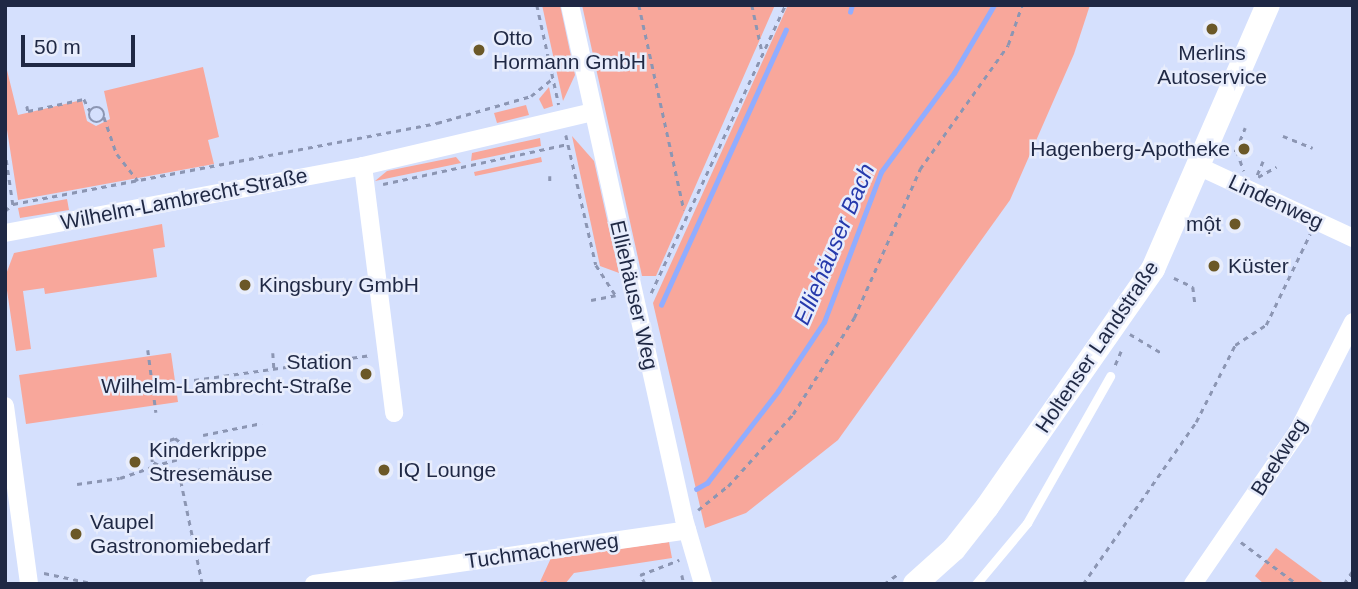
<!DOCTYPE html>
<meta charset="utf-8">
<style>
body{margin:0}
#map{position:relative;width:1358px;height:589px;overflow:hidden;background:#d5e0fd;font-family:Arial,sans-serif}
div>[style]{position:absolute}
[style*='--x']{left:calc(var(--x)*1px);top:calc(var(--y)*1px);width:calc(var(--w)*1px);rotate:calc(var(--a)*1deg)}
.green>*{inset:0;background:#f8a79b}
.stream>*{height:4.5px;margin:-2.25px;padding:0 2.25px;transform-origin:2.25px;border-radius:2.25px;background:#91adff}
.path>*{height:2.5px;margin-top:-1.25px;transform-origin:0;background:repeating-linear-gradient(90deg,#8c96b3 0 5px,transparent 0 10px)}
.path>.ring{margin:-1.25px;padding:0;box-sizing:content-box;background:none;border:2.5px solid #8c96b3;border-radius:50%}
.lane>*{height:9px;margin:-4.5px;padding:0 4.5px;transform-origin:4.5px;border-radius:4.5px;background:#fff}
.street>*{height:18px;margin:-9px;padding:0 9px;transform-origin:9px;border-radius:9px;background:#fff}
.secondary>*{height:24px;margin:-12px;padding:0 12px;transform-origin:12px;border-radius:12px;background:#fff}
.rail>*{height:4.5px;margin-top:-2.25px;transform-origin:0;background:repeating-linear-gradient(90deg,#626c88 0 14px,transparent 0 21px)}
.dots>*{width:19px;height:19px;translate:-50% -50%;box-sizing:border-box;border:4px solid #e8edfc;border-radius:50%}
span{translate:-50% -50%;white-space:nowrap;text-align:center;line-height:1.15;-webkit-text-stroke:5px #e8edfc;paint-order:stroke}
.poi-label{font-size:21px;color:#1f2844}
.left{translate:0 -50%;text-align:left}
.right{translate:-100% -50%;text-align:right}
.street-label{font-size:21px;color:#1f2844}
.water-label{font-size:23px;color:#263aac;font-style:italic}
.frame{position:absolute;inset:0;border:7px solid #1f2844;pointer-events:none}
.scale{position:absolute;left:21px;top:35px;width:114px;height:32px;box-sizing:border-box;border:4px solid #1f2844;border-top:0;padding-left:9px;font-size:21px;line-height:24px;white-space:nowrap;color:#1f2844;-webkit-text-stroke:5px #e8edfc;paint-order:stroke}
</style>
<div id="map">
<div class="green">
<i style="clip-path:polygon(542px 5px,560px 5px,575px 75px,563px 101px)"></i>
<i style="clip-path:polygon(582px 5px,775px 5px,656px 276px,642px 276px)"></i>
<i style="clip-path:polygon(788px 5px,1090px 5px,1074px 54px,1010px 200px,838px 440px,746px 513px,705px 528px,653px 303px)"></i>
<i style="clip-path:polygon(5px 62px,18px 115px,82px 100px,87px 121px,96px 126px,110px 119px,104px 91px,203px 67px,219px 137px,208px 140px,214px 164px,18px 200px,5px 117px)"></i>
<i style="clip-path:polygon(549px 87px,553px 106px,544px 109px,539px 99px)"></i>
<i style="clip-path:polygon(526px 105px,529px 115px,497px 123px,494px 113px)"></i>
<i style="clip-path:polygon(572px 136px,594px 161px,619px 273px,600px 266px)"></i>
<i style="clip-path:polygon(540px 138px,541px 146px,471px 161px,472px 153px)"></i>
<i style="clip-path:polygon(456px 157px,461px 163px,375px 181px,387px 171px)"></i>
<i style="clip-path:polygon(541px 157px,542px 162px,475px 176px,474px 172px)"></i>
<i style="clip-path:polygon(67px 199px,69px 210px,20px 218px,18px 208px)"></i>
<i style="clip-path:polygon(162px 224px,165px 247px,153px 249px,157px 277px,45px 294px,44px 288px,23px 291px,31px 349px,16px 351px,5px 277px,14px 253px)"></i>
<i style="clip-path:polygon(171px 353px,178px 402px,26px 424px,19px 375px)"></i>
<i style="clip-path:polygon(669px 542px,672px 558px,574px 573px,565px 584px,539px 584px,551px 558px)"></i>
<i style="clip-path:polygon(1276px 548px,1325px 584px,1264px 584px,1255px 576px)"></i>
</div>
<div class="stream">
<i style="--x:850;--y:12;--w:7;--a:-74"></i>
<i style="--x:661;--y:305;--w:302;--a:-65.6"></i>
<i style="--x:696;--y:489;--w:13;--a:-29"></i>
<i style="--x:707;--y:483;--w:116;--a:-52.3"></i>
<i style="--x:778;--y:391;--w:83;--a:-56.3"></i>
<i style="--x:824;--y:322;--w:160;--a:-69.2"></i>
<i style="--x:881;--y:172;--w:123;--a:-53.6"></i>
<i style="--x:954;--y:73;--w:79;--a:-59.5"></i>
<i style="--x:544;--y:584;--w:1;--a:-45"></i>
</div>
<div class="path">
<i style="--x:537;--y:5;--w:102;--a:77.6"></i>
<i style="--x:639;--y:5;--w:210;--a:77.6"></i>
<i style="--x:752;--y:5;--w:52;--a:77.8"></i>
<i style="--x:27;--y:106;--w:5;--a:79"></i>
<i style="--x:28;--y:111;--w:57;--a:-12.1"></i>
<i style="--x:84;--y:99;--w:13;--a:63"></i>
<i class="ring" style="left:89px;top:107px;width:13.5px;height:13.5px"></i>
<i style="--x:104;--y:117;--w:39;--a:71"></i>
<i style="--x:117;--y:154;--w:34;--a:52"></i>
<i style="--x:566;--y:135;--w:133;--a:77"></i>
<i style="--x:596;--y:265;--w:38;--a:57"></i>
<i style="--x:1283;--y:136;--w:32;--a:22"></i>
<i style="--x:5;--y:150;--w:55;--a:81.6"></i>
<i style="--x:1237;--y:151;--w:21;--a:71"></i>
<i style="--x:1225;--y:155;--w:12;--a:-24"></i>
<i style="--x:1236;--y:150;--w:24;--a:-68"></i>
<i style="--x:1257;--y:175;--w:15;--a:-67"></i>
<i style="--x:550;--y:176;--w:9;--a:90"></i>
<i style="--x:1258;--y:177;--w:21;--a:-29"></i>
<i style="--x:383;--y:184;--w:189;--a:-12.2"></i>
<i style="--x:5;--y:211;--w:11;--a:-41"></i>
<i style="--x:13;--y:204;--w:432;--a:-10.8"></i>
<i style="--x:437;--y:123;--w:98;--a:-16"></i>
<i style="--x:531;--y:96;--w:27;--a:-39"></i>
<i style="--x:1174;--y:278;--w:21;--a:25"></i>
<i style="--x:1193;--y:287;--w:17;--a:83"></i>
<i style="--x:651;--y:293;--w:318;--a:-65"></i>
<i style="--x:591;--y:300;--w:25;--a:-11"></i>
<i style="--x:1130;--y:334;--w:39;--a:31"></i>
<i style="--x:148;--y:350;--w:63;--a:82.6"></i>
<i style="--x:273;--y:353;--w:16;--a:86"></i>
<i style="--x:1115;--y:365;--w:15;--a:-67"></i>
<i style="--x:194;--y:380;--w:179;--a:-8"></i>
<i style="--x:203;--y:435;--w:60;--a:-11.5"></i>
<i style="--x:175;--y:438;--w:11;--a:38"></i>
<i style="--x:184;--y:445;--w:17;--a:115"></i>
<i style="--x:177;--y:460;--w:20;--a:165"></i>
<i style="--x:158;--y:465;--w:7;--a:-153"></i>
<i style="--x:152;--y:462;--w:16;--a:-94"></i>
<i style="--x:151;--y:446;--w:25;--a:-18"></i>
<i style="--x:77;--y:484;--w:43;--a:-7.9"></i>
<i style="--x:120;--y:478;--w:40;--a:-18.9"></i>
<i style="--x:698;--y:510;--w:38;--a:-39"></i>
<i style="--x:728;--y:486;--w:97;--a:-47.9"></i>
<i style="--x:793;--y:414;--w:114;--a:-57.6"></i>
<i style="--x:854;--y:318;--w:163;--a:-66.1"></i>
<i style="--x:920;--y:169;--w:152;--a:-54.6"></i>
<i style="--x:1008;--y:45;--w:42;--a:-70.7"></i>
<i style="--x:1241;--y:542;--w:70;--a:36.9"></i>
<i style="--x:44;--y:573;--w:53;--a:11.9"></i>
<i style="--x:682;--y:575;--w:9;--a:77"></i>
<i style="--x:202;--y:584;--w:112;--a:-101.8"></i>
<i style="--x:179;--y:474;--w:30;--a:-12"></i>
<i style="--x:645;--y:584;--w:10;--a:-119"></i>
<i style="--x:640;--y:575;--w:42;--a:-21"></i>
<i style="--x:884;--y:584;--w:17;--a:-36"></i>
<i style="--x:1083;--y:584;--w:198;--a:-55.1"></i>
<i style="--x:1196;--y:422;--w:86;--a:-63.1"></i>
<i style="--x:1235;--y:345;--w:37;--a:-33"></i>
<i style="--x:1266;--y:325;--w:101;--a:-64.2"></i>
<i style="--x:1344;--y:584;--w:17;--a:-57"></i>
</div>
<div class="lane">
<i style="--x:976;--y:584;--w:80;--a:-50.1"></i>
<i style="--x:1027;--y:523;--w:169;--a:-60.5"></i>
</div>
<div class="street">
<i style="--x:570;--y:5;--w:526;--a:77.49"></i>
<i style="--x:684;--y:519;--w:68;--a:73.7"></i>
<i style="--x:363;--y:166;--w:249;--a:82.8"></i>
<i style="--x:1198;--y:166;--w:171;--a:24.9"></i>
<i style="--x:5;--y:233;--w:364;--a:-10.6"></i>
<i style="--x:363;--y:166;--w:236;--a:-13.2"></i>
<i style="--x:5;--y:406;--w:180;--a:82.3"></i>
<i style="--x:314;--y:584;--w:377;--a:-8.2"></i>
<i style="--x:1193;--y:584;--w:186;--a:-55.5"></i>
<i style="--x:1298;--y:431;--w:122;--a:-63.2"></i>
</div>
<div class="secondary">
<i style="--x:915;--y:584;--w:52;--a:-41.9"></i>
<i style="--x:954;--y:549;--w:53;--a:-51.8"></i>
<i style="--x:987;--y:507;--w:290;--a:-55.1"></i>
<i style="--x:1153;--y:269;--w:288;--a:-66.5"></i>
</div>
<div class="rail">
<i style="--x:5;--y:584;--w:3;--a:0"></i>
</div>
<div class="dots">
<i style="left:1212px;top:29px;background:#6b5827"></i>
<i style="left:479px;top:50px;background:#6b5827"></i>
<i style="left:1244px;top:149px;background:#6b5827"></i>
<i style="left:1235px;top:224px;background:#6b5827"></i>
<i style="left:1214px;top:266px;background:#6b5827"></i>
<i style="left:245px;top:285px;background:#6b5827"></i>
<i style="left:366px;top:374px;background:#6b5827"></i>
<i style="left:135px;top:462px;background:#6b5827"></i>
<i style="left:384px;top:470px;background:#6b5827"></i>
<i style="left:76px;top:534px;background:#6b5827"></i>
</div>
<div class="poi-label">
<span class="left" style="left:493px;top:50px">Otto<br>Hormann GmbH</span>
<span style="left:1212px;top:65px">Merlins<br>Autoservice</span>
<span class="right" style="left:1230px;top:149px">Hagenberg-Apotheke</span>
<span class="right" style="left:1221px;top:224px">một</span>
<span class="left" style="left:1228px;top:266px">Küster</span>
<span class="left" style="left:259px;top:285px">Kingsbury GmbH</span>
<span class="right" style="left:352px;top:374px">Station<br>Wilhelm-Lambrecht-Straße</span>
<span class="left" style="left:149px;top:462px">Kinderkrippe<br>Stresemäuse</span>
<span class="left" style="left:398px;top:470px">IQ Lounge</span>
<span class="left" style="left:90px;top:534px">Vaupel<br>Gastronomiebedarf</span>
</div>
<div class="street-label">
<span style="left:184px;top:199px;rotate:-11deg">Wilhelm-Lambrecht-Straße</span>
<span style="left:1276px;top:202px;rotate:25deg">Lindenweg</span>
<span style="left:634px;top:295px;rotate:77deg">Elliehäuser Weg</span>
<span style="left:1097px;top:347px;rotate:-56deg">Holtenser Landstraße</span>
<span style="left:1279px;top:457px;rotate:-58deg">Beekweg</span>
<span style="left:542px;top:551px;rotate:-8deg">Tuchmacherweg</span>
</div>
<div class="water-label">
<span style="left:834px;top:244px;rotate:-67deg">Elliehäuser Bach</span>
</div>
<div class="frame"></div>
<div class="scale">50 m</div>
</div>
